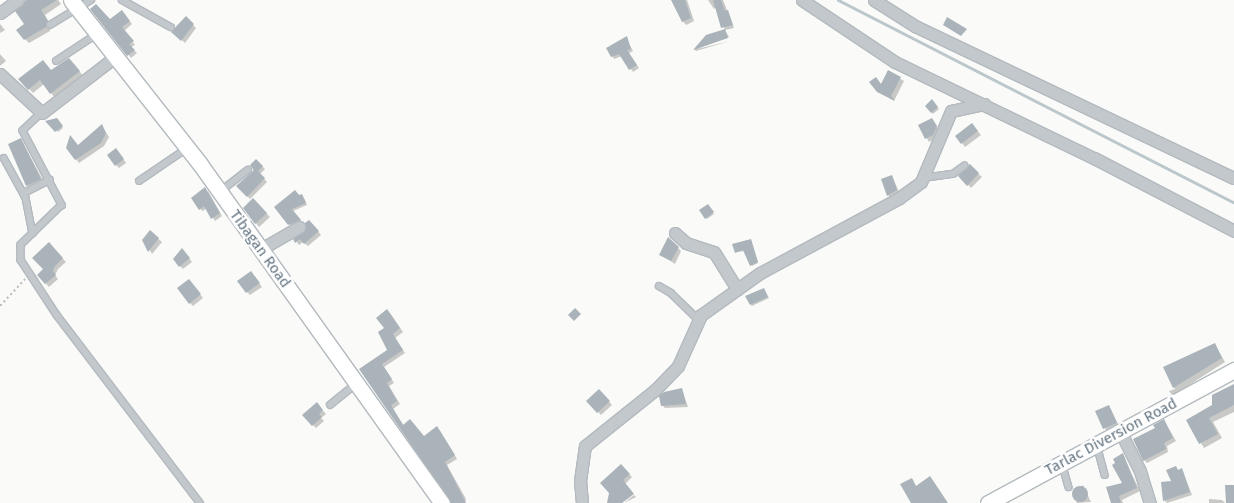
<!DOCTYPE html>
<style>
body{margin:0}
#map{position:relative;width:1234px;height:503px;overflow:hidden;background:#fafaf8;font-family:"Fira Sans",sans-serif}
div>[style]{position:absolute}
[style*='--x']{left:calc(var(--x)*1px);top:calc(var(--y)*1px);width:calc(var(--w)*1px);rotate:calc(var(--a)*1deg)}
.shadow>*{inset:0;background:#0003}
.stream>*{height:3px;margin:-1.5px;padding:0 1.5px;transform-origin:1.5px;border-radius:1.5px;background:#bbc7cb}
.building>*{inset:0;background:#aab3b9}
.round{border-radius:50%}
.path>*{height:2px;margin-top:-1px;transform-origin:0;background:repeating-linear-gradient(90deg,#bbbfc2 0 2.5px,transparent 0 5px)}
.roads{filter:drop-shadow(1px 0 #b3babf) drop-shadow(-1px 0 #b3babf) drop-shadow(0 1px #b3babf) drop-shadow(0 -1px #b3babf)}
.service>*{height:5.5px;margin:-2.75px;padding:0 2.75px;transform-origin:2.75px;border-radius:2.75px;background:#c3c8cc}
.minor>*{height:11px;margin:-5.5px;padding:0 5.5px;transform-origin:5.5px;border-radius:5.5px;background:#c3c8cc}
.secondary>*{height:15px;margin:-7.5px;padding:0 7.5px;transform-origin:7.5px;border-radius:7.5px;background:#fff}
span{translate:-50% -50%;white-space:nowrap;text-align:center;line-height:1.15;-webkit-text-stroke:5px #fff;paint-order:stroke}
.street-label{font-size:15px;color:#657683}
</style>
<div id="map">
<div class="shadow">
<i style="clip-path:polygon(26px 0,58px 0,61px 4px,45px 15px,51px 26px,50px 31px,29px 43px,25px 39px)"></i>
<i style="clip-path:polygon(678px 0,687px 0,694px 21px,686px 25px,683px 21px)"></i>
<i style="clip-path:polygon(708px 0,723px 0,734px 28px,725px 30px,729px 37px,697px 49px,730px 41px,696px 51px,694px 49px,725px 30px,716px 7px,714px 9px)"></i>
<i style="clip-path:polygon(92px 9px,110px 21px,125px 15px,132px 24px,124px 31px,135px 45px,131px 47px,137px 53px,131px 58px)"></i>
<i style="clip-path:polygon(186px 18px,196px 28px,185px 43px,173px 32px)"></i>
<i style="clip-path:polygon(0 24px,5px 30px,0 33px)"></i>
<i style="clip-path:polygon(626px 38px,633px 51px,629px 53px,639px 68px,633px 72px,622px 56px,614px 59px,612px 56px)"></i>
<i style="clip-path:polygon(0 54px,6px 61px,0 66px)"></i>
<i style="clip-path:polygon(74px 64px,83px 76px,55px 98px,44px 84px,33px 93px,20px 79px)"></i>
<i style="clip-path:polygon(889px 72px,904px 81px,894px 101px,877px 90px)"></i>
<i style="clip-path:polygon(932px 101px,939px 109px,933px 114px,926px 106px)"></i>
<i style="clip-path:polygon(932px 119px,939px 130px,936px 138px,929px 142px,920px 126px)"></i>
<i style="clip-path:polygon(48px 121px,58px 121px,63px 128px,58px 132px)"></i>
<i style="clip-path:polygon(102px 126px,109px 137px,104px 146px,79px 163px,76px 159px,78px 147px)"></i>
<i style="clip-path:polygon(975px 128px,981px 135px,965px 147px,957px 136px)"></i>
<i style="clip-path:polygon(21px 140px,45px 184px,33px 190px,27px 185px)"></i>
<i style="clip-path:polygon(119px 153px,126px 163px,119px 168px,116px 165px)"></i>
<i style="clip-path:polygon(256px 160px,265px 169px,260px 174px,267px 182px,250px 199px,238px 186px,254px 172px,251px 165px)"></i>
<i style="clip-path:polygon(970px 166px,982px 177px,971px 188px,960px 176px)"></i>
<i style="clip-path:polygon(892px 176px,900px 194px,891px 198px,888px 195px)"></i>
<i style="clip-path:polygon(208px 191px,222px 216px,215px 221px,207px 208px,203px 211px,200px 209px)"></i>
<i style="clip-path:polygon(295px 192px,304px 198px,307px 205px,293px 211px,302px 222px,291px 226px,289px 224px)"></i>
<i style="clip-path:polygon(253px 200px,270px 217px,259px 227px,244px 208px)"></i>
<i style="clip-path:polygon(708px 206px,714px 214px,707px 219px,706px 218px)"></i>
<i style="clip-path:polygon(313px 225px,321px 235px,308px 246px,303px 242px,299px 245px,295px 240px)"></i>
<i style="clip-path:polygon(150px 232px,162px 242px,152px 254px,144px 240px)"></i>
<i style="clip-path:polygon(751px 240px,758px 263px,752px 266px,745px 251px,736px 252px)"></i>
<i style="clip-path:polygon(49px 244px,66px 262px,58px 269px,55px 275px,58px 279px,49px 287px,38px 275px,45px 270px)"></i>
<i style="clip-path:polygon(678px 248px,681px 251px,675px 264px,660px 254px)"></i>
<i style="clip-path:polygon(185px 253px,192px 262px,183px 269px,180px 266px)"></i>
<i style="clip-path:polygon(254px 276px,262px 287px,250px 295px,247px 292px)"></i>
<i style="clip-path:polygon(192px 284px,203px 298px,193px 306px,190px 303px)"></i>
<i style="clip-path:polygon(764px 289px,769px 298px,752px 306px,751px 305px)"></i>
<i style="clip-path:polygon(390px 313px,403px 332px,395px 338px,405px 353px,384px 367px,394px 383px,389px 386px,400px 404px,393px 409px,404px 426px,424px 437px,440px 431px,457px 459px,447px 465px,466px 499px,465px 503px,453px 503px,361px 370px,389px 351px,386px 328px)"></i>
<i style="clip-path:polygon(1215px 345px,1225px 362px,1183px 389px,1185px 391px,1175px 399px,1169px 391px,1175px 389px,1165px 368px)"></i>
<i style="clip-path:polygon(1234px 387px,1234px 412px,1213px 422px,1222px 438px,1204px 448px,1187px 420px,1213px 406px)"></i>
<i style="clip-path:polygon(682px 389px,688px 407px,665px 408px,662px 405px)"></i>
<i style="clip-path:polygon(599px 390px,612px 405px,601px 415px,587px 401px)"></i>
<i style="clip-path:polygon(317px 404px,326px 414px,321px 418px,324px 421px,316px 428px,313px 425px)"></i>
<i style="clip-path:polygon(1109px 406px,1119px 426px,1107px 432px,1097px 412px)"></i>
<i style="clip-path:polygon(1164px 420px,1176px 441px,1167px 446px,1168px 452px,1147px 463px,1144px 460px,1156px 429px)"></i>
<i style="clip-path:polygon(1122px 454px,1140px 491px,1122px 500px,1123px 503px,1112px 503px,1124px 484px)"></i>
<i style="clip-path:polygon(621px 466px,632px 477px,625px 484px,620px 503px,608px 503px)"></i>
<i style="clip-path:polygon(1182px 469px,1192px 495px,1167px 503px,1164px 500px)"></i>
<i style="clip-path:polygon(1083px 485px,1091px 502px,1077px 503px,1073px 492px)"></i>
<i style="clip-path:polygon(634px 495px,636px 497px,624px 503px)"></i>
<i style="clip-path:polygon(1209px 499px,1222px 500px,1225px 503px,1209px 503px)"></i>
</div>
<div class="stream">
<i style="--x:838;--y:0;--w:445;--a:27.1"></i>
</div>
<div class="building">
<i style="clip-path:polygon(26px 0,57px 0,41px 10px,48px 21px,46px 27px,24px 40px,16px 30px,24px 24px,15px 11px)"></i>
<i style="clip-path:polygon(671px 0,685px 0,691px 18px,682px 22px)"></i>
<i style="clip-path:polygon(713px 0,721px 0,725px 11px,728px 10px,733px 25px,721px 28px)"></i>
<i style="clip-path:polygon(96px 4px,110px 19px,122px 10px,130px 21px,122px 27px,134px 41px,129px 44px,135px 50px,127px 56px,90px 9px)"></i>
<i style="clip-path:polygon(186px 16px,194px 24px,181px 41px,171px 32px)"></i>
<i style="clip-path:polygon(947px 17px,967px 29px,961px 36px,943px 25px)"></i>
<i style="clip-path:polygon(725px 29px,728px 38px,693px 50px,706px 35px)"></i>
<i style="clip-path:polygon(627px 36px,631px 49px,627px 50px,637px 65px,629px 70px,619px 54px,611px 57px,606px 48px)"></i>
<i style="clip-path:polygon(69px 58px,80px 71px,50px 94px,40px 80px,28px 90px,18px 79px,43px 60px,51px 70px)"></i>
<i style="clip-path:polygon(888px 70px,901px 77px,891px 96px,895px 101px,877px 92px,869px 82px,876px 77px,881px 84px)"></i>
<i style="clip-path:polygon(932px 99px,938px 107px,931px 113px,925px 106px)"></i>
<i style="clip-path:polygon(57px 118px,63px 126px,55px 132px,45px 121px)"></i>
<i style="clip-path:polygon(932px 118px,937px 126px,933px 135px,925px 139px,918px 125px)"></i>
<i style="clip-path:polygon(972px 123px,978px 131px,961px 144px,955px 136px)"></i>
<i style="clip-path:polygon(102px 124px,106px 133px,101px 143px,75px 160px,66px 148px,70px 135px,78px 145px)"></i>
<i style="clip-path:polygon(21px 138px,41px 179px,26px 186px,8px 144px)"></i>
<i style="clip-path:polygon(116px 148px,124px 159px,115px 166px,107px 155px)"></i>
<i style="clip-path:polygon(256px 159px,263px 166px,258px 171px,265px 178px,247px 197px,236px 186px,254px 170px,250px 165px)"></i>
<i style="clip-path:polygon(970px 164px,979px 173px,967px 186px,958px 176px)"></i>
<i style="clip-path:polygon(892px 175px,897px 190px,887px 196px,881px 179px)"></i>
<i style="clip-path:polygon(205px 187px,220px 213px,211px 219px,204px 206px,199px 210px,191px 198px)"></i>
<i style="clip-path:polygon(295px 190px,299px 195px,302px 194px,306px 203px,292px 209px,301px 220px,288px 225px,274px 207px)"></i>
<i style="clip-path:polygon(253px 198px,267px 213px,255px 224px,243px 208px)"></i>
<i style="clip-path:polygon(708px 204px,714px 212px,705px 219px,699px 210px)"></i>
<i style="clip-path:polygon(309px 220px,319px 231px,304px 244px,300px 239px,295px 243px,293px 239px,305px 231px,305px 223px)"></i>
<i style="clip-path:polygon(150px 230px,159px 238px,148px 252px,142px 240px)"></i>
<i style="clip-path:polygon(668px 237px,679px 247px,671px 261px,659px 255px)"></i>
<i style="clip-path:polygon(751px 239px,758px 262px,750px 266px,743px 250px,735px 253px,732px 244px)"></i>
<i style="clip-path:polygon(49px 242px,63px 258px,55px 266px,53px 271px,56px 275px,45px 284px,37px 275px,43px 269px,32px 258px)"></i>
<i style="clip-path:polygon(182px 248px,190px 258px,179px 267px,173px 259px)"></i>
<i style="clip-path:polygon(251px 271px,260px 283px,246px 293px,237px 281px)"></i>
<i style="clip-path:polygon(189px 279px,201px 294px,189px 304px,177px 288px)"></i>
<i style="clip-path:polygon(764px 288px,768px 297px,750px 305px,745px 296px)"></i>
<i style="clip-path:polygon(575px 308px,581px 314px,574px 321px,568px 315px)"></i>
<i style="clip-path:polygon(387px 309px,400px 328px,393px 334px,403px 350px,382px 364px,392px 379px,387px 383px,397px 401px,391px 405px,403px 425px,410px 419px,424px 436px,437px 426px,455px 455px,445px 462px,466px 503px,451px 503px,359px 369px,387px 350px,378px 332px,384px 328px,376px 318px)"></i>
<i style="clip-path:polygon(1215px 343px,1222px 358px,1173px 388px,1163px 367px)"></i>
<i style="clip-path:polygon(1234px 384px,1234px 405px,1209px 418px,1218px 434px,1199px 444px,1186px 420px,1212px 405px,1212px 395px)"></i>
<i style="clip-path:polygon(682px 388px,686px 404px,661px 406px,659px 396px,664px 392px)"></i>
<i style="clip-path:polygon(599px 389px,610px 401px,597px 413px,586px 401px)"></i>
<i style="clip-path:polygon(317px 402px,323px 410px,319px 414px,322px 417px,312px 426px,302px 415px)"></i>
<i style="clip-path:polygon(1109px 405px,1117px 423px,1103px 429px,1095px 411px)"></i>
<i style="clip-path:polygon(1164px 419px,1173px 438px,1164px 443px,1166px 449px,1143px 461px,1133px 439px,1155px 428px,1153px 425px)"></i>
<i style="clip-path:polygon(1123px 453px,1137px 488px,1119px 496px,1121px 503px,1111px 503px,1106px 487px,1122px 483px,1112px 465px,1115px 463px,1113px 459px)"></i>
<i style="clip-path:polygon(621px 464px,630px 474px,623px 480px,634px 494px,622px 503px,607px 503px,609px 493px,600px 483px)"></i>
<i style="clip-path:polygon(1176px 466px,1178px 470px,1182px 468px,1190px 492px,1163px 501px,1161px 482px,1171px 481px,1166px 470px)"></i>
<i style="clip-path:polygon(930px 476px,948px 503px,911px 503px,900px 484px,912px 478px,916px 486px)"></i>
<i style="clip-path:polygon(1225px 485px,1234px 485px,1234px 503px,1226px 503px)"></i>
<i class="round" style="left:1072px;top:486px;width:16px;height:16px"></i>
</div>
<div class="path">
<i style="--x:0;--y:306;--w:37;--a:-47"></i>
</div>
<div class="roads">
<div class="service">
<i style="--x:122;--y:0;--w:56;--a:28.9"></i>
<i style="--x:50;--y:25;--w:48;--a:-31.4"></i>
<i style="--x:56;--y:61;--w:49;--a:-33.4"></i>
<i style="--x:42;--y:113;--w:26;--a:137"></i>
<i style="--x:23;--y:131;--w:84;--a:62.2"></i>
<i style="--x:62;--y:205;--w:57;--a:135.7"></i>
<i style="--x:21;--y:245;--w:15;--a:90"></i>
<i style="--x:21;--y:260;--w:66;--a:56.8"></i>
<i style="--x:57;--y:315;--w:236;--a:52.7"></i>
<i style="--x:4;--y:158;--w:46;--a:61.2"></i>
<i style="--x:26;--y:198;--w:36;--a:79"></i>
<i style="--x:923;--y:178;--w:30;--a:-8"></i>
<i style="--x:953;--y:174;--w:14;--a:-36"></i>
<i style="--x:139;--y:181;--w:57;--a:-34.2"></i>
<i style="--x:221;--y:191;--w:34;--a:-38"></i>
<i style="--x:24;--y:193;--w:29;--a:-27"></i>
<i style="--x:659;--y:286;--w:14;--a:30"></i>
<i style="--x:671;--y:293;--w:37;--a:44"></i>
<i style="--x:330;--y:405;--w:33;--a:-39"></i>
<i style="--x:1097;--y:445;--w:31;--a:75"></i>
<i style="--x:1062;--y:463;--w:25;--a:74"></i>
</div>
<div class="minor">
<i style="--x:802;--y:0;--w:112;--a:33.7"></i>
<i style="--x:895;--y:62;--w:221;--a:25.8"></i>
<i style="--x:1094;--y:158;--w:158;--a:27.5"></i>
<i style="--x:874;--y:0;--w:49;--a:32.4"></i>
<i style="--x:915;--y:26;--w:353;--a:25.5"></i>
<i style="--x:0;--y:13;--w:22;--a:-36"></i>
<i style="--x:0;--y:74;--w:57;--a:42.9"></i>
<i style="--x:42;--y:113;--w:92;--a:-37.5"></i>
<i style="--x:675;--y:233;--w:15;--a:42"></i>
<i style="--x:686;--y:243;--w:29;--a:18"></i>
<i style="--x:714;--y:252;--w:44;--a:58.1"></i>
<i style="--x:261;--y:249;--w:44;--a:-30.1"></i>
<i style="--x:1121;--y:433;--w:42;--a:63.4"></i>
<i style="--x:1140;--y:471;--w:34;--a:73"></i>
<i style="--x:582;--y:503;--w:22;--a:-95"></i>
<i style="--x:580;--y:481;--w:35;--a:-82"></i>
<i style="--x:585;--y:446;--w:90;--a:-38.7"></i>
<i style="--x:655;--y:390;--w:33;--a:-46"></i>
<i style="--x:678;--y:366;--w:56;--a:-65.7"></i>
<i style="--x:701;--y:315;--w:72;--a:-35.4"></i>
<i style="--x:760;--y:273;--w:158;--a:-28.3"></i>
<i style="--x:899;--y:198;--w:27;--a:-36"></i>
<i style="--x:921;--y:182;--w:77;--a:-67.1"></i>
<i style="--x:951;--y:111;--w:34;--a:-12"></i>
</div>
<div class="secondary">
<i style="--x:71;--y:0;--w:209;--a:51.8"></i>
<i style="--x:200;--y:164;--w:417;--a:54.5"></i>
<i style="--x:988;--y:503;--w:280;--a:-28.4"></i>
</div>
</div>
<div class="street-label">
<span style="left:260px;top:249px;rotate:54deg">Tibagan Road</span>
<span style="left:1111px;top:437px;rotate:-28deg">Tarlac Diversion Road</span>
</div>
</div>
